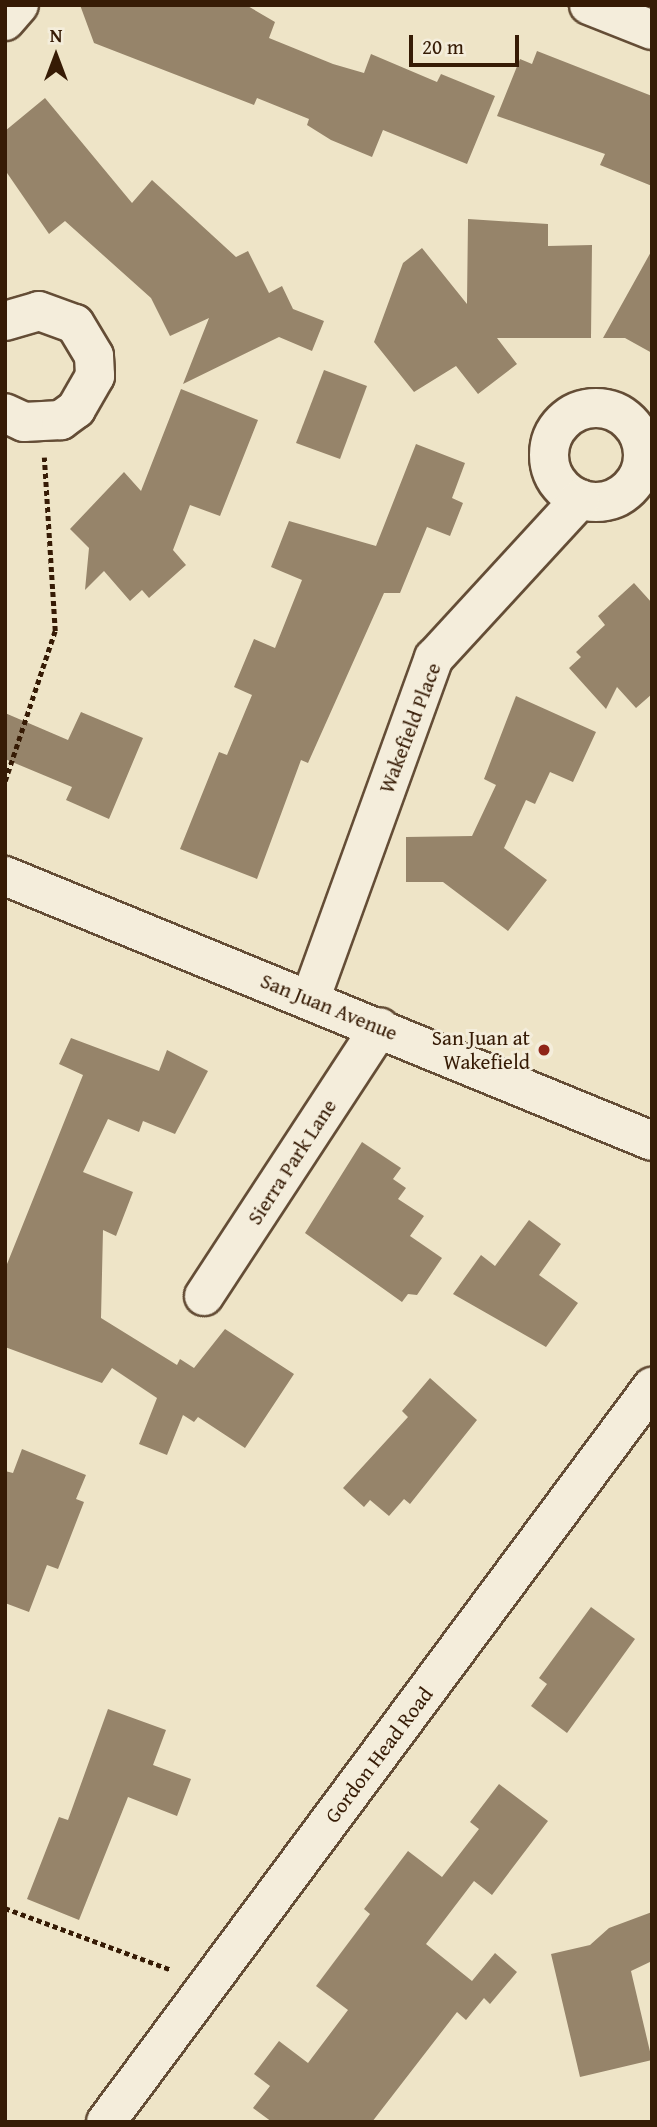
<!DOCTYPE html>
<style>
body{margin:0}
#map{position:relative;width:657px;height:2127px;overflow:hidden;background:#eee4c7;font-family:"Gentium Book Plus",serif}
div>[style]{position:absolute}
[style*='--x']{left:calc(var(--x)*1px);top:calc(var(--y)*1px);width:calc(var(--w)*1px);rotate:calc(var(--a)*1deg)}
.building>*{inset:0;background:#96846a}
.path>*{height:4.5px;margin-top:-2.25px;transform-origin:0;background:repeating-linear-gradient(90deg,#361b05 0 5px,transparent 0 8.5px)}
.roads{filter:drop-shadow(2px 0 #644d36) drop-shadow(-2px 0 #644d36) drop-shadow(0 2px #644d36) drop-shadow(0 -2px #644d36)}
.minor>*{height:38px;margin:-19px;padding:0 19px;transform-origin:19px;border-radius:19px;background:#f4eddb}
.minor>.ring{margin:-19px;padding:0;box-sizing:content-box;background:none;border:38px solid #f4eddb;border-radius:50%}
.tertiary>*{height:38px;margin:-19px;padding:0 19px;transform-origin:19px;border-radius:19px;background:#f4eddb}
.secondary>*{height:38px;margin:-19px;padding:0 19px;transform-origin:19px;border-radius:19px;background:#f4eddb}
.dots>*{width:19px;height:19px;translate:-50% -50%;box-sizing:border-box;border:4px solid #f4eddb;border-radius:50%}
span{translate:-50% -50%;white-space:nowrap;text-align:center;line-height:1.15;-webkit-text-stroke:6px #f4eddb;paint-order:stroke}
.street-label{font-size:21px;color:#361b05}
.poi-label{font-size:21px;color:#361b05}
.right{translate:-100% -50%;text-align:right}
.frame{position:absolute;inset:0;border:7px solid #361b05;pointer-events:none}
.north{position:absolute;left:21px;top:21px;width:70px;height:70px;-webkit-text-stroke:5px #f4eddb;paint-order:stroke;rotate:0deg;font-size:19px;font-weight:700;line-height:28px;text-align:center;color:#361b05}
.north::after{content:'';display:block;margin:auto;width:24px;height:32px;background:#361b05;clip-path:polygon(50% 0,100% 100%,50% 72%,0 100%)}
.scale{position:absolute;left:409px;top:35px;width:110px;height:32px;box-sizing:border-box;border:4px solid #361b05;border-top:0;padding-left:9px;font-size:21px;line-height:24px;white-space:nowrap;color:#361b05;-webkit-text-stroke:5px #f4eddb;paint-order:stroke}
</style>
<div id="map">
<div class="building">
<i style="clip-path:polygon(80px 5px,246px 5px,275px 22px,269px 38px,333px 64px,364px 73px,371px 54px,437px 82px,441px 74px,495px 96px,467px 164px,383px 130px,372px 157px,331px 140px,307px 125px,309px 119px,257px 98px,254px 105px,94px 43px)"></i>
<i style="clip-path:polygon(537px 51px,652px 96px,652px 186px,600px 165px,605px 154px,497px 116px,520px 59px,532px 64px)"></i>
<i style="clip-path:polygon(45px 98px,132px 203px,152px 180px,236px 257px,248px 251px,269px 293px,282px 286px,293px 309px,324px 321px,312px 351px,279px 337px,183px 384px,209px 318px,170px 336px,151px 298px,65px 221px,49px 234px,5px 170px,5px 131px)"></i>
<i style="clip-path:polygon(468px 219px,548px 224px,548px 246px,592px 245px,591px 338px,497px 338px,517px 364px,478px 394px,456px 366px,414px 392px,374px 342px,403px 263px,422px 248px,467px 304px)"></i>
<i style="clip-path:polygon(652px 250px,652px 353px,625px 338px,603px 338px)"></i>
<i style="clip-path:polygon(324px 370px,367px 386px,340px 459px,296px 443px)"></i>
<i style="clip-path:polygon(181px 389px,258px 420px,220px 516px,190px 505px,173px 550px,186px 565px,149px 598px,142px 590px,130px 601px,104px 571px,85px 590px,89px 548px,70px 529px,124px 472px,141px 491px)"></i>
<i style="clip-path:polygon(416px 444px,465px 463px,452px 498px,463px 503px,450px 536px,427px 527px,400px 593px,384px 593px,308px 763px,301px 760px,257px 879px,180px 849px,219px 752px,227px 755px,252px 695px,234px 687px,254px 639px,275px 648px,302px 580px,271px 567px,289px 521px,376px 546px)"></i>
<i style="clip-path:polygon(634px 583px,652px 603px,652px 694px,636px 708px,617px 687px,606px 709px,569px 668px,581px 657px,576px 652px,605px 625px,598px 616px)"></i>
<i style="clip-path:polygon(516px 696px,596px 732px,573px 782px,550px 772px,535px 804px,526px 800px,504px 848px,547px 880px,508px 931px,443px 882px,406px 882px,406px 837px,472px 836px,496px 785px,484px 779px)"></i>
<i style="clip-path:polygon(81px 712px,143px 738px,109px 819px,66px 800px,72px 787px,5px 759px,5px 713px,68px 740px)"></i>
<i style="clip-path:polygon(71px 1038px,159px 1071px,167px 1050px,208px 1071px,175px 1134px,143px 1121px,139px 1132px,108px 1119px,83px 1172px,133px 1192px,116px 1236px,103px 1230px,101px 1318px,177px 1365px,180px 1359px,194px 1368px,225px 1329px,294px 1374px,245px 1448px,198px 1417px,194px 1422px,183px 1415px,167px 1455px,139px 1444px,157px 1398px,112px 1368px,102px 1383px,5px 1347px,5px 1269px,83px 1075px,59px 1064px)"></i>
<i style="clip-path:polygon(362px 1142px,401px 1168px,393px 1179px,406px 1188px,398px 1199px,424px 1216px,410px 1236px,442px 1258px,417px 1295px,408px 1294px,402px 1302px,305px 1233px)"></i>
<i style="clip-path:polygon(529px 1220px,561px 1244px,539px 1275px,578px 1303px,546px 1347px,453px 1294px,481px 1255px,495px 1266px)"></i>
<i style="clip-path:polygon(430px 1378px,477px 1420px,410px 1504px,404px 1499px,389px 1516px,370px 1500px,364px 1507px,343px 1488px,408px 1417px,402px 1411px)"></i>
<i style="clip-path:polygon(22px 1449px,86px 1475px,76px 1499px,84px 1502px,58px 1569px,47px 1565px,29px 1612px,5px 1603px,5px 1471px,13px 1473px)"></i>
<i style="clip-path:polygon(591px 1607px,635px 1639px,567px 1733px,531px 1706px,547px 1684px,539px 1678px)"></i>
<i style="clip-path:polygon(108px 1709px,166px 1730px,153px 1765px,191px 1779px,177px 1816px,128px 1797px,79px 1920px,27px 1899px,59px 1817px,68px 1820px)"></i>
<i style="clip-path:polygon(499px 1784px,548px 1821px,492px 1895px,474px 1881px,426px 1944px,472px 1981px,495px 1953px,517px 1972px,490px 2004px,484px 1998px,466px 2020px,457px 2012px,372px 2122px,272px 2122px,253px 2108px,270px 2086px,254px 2074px,279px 2041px,308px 2063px,348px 2010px,316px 1986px,370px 1914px,364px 1909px,408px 1851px,442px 1877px,479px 1829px,470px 1822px)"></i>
<i style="clip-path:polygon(652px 1912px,652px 1961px,631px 1971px,652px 2060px,580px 2077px,551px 1954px,590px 1945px,609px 1928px)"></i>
</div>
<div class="path">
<i style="--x:5;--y:781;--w:158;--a:-71.6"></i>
<i style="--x:55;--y:631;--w:174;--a:-93.6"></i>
<i style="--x:5;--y:1908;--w:178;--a:20.4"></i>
</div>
<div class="roads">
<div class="minor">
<i style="--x:589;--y:5;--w:68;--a:21.6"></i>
<i style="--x:5;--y:21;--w:21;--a:-49"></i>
<i style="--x:5;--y:321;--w:35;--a:-16"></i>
<i style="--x:39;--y:311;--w:38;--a:20"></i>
<i style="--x:75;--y:324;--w:37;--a:59"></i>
<i style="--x:94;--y:356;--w:20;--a:87"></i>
<i style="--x:95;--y:376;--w:38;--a:120"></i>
<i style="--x:76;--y:409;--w:19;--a:144"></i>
<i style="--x:61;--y:420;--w:37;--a:177"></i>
<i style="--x:24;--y:422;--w:21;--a:-155"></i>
<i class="ring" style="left:549px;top:408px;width:56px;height:56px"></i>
<i style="--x:310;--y:1000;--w:364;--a:-70.1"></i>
<i style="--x:434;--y:658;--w:216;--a:-47.4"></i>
<i style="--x:204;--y:1296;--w:321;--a:-56.8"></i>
</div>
<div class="tertiary">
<i style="--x:5;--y:876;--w:699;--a:22.27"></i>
</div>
<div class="secondary">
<i style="--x:106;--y:2122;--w:916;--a:-53.39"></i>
</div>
</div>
<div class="dots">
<i style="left:544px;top:1050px;background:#8f2418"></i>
</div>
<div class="street-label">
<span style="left:410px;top:728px;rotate:-69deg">Wakefield Place</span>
<span style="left:329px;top:1007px;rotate:22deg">San Juan Avenue</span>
<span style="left:292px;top:1162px;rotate:-57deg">Sierra Park Lane</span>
<span style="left:379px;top:1755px;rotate:-53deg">Gordon Head Road</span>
</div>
<div class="poi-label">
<span class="right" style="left:530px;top:1050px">San Juan at<br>Wakefield</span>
</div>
<div class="frame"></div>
<div class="north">N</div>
<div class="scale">20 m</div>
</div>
